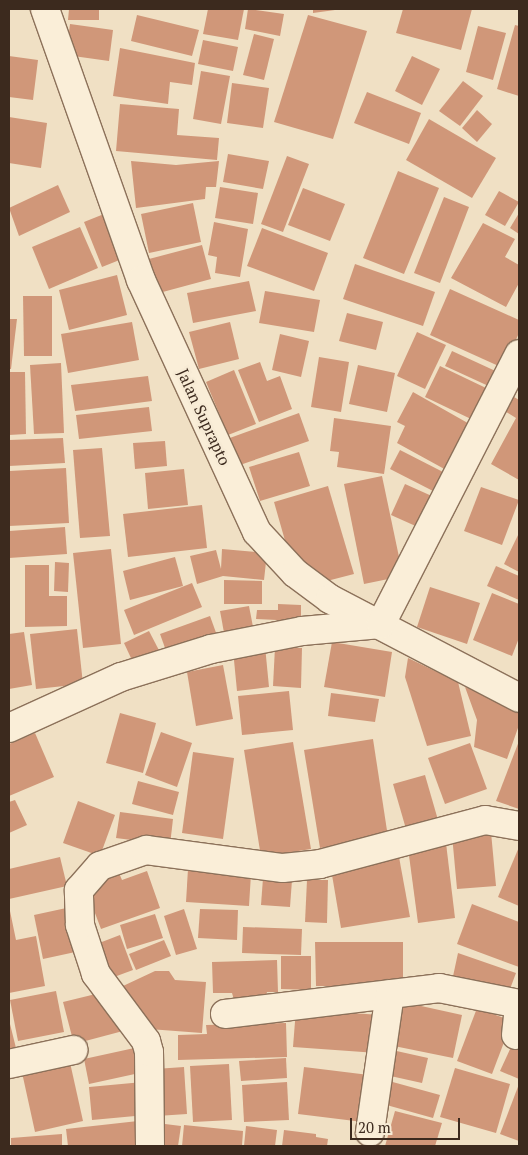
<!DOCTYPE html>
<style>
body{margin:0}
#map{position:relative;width:528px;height:1155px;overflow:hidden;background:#f0e0c4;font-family:"PT Serif",serif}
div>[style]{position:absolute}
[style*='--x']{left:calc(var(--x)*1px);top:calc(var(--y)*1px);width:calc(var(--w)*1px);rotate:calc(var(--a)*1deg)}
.building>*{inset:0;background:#d09779}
.roads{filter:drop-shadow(1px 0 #8c715a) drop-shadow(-1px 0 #8c715a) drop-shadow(0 1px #8c715a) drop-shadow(0 -1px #8c715a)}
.minor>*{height:28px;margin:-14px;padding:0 14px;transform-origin:14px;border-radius:14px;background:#faeed8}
span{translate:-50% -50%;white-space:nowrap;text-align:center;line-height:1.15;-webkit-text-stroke:5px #f7ebd5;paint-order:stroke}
.street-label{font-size:16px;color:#3c2a1e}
.frame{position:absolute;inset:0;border:10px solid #3c2a1e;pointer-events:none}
.scale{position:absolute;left:350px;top:1118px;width:110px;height:22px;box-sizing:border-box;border:2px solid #3c2a1e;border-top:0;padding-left:6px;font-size:15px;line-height:18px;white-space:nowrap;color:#3c2a1e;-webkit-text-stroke:4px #f7ebd5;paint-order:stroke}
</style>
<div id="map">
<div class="building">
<i style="clip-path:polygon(69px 9px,99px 9px,99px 20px,68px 20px)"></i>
<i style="clip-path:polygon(208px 9px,244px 9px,238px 40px,203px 34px)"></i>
<i style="clip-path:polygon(248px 9px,284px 14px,280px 36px,245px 29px)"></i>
<i style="clip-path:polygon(313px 9px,335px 9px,335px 10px,313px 13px)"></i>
<i style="clip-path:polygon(403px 9px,472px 9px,461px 50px,396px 33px)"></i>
<i style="clip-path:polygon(137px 15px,199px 30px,192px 56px,131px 41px)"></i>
<i style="clip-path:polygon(308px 15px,367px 31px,333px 139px,274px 122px)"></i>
<i style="clip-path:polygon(70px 24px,113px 30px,109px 61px,66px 55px)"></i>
<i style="clip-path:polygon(515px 25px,519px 26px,519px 96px,497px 89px)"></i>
<i style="clip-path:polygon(478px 26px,506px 33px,493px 80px,466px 72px)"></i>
<i style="clip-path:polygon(254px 34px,274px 39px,264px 80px,243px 75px)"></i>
<i style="clip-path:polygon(203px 40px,238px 47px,233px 71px,198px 64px)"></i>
<i style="clip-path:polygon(120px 48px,195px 63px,192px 85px,170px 82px,168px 104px,113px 96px)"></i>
<i style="clip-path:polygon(9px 56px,38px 60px,33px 100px,9px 97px)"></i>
<i style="clip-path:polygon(412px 56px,440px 69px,422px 105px,395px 91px)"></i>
<i style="clip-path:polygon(201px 71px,230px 76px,221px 124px,193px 119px)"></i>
<i style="clip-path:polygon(463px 81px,483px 96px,460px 126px,439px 111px)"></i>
<i style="clip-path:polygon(232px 83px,269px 88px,263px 128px,227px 123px)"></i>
<i style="clip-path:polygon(367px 92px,421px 113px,409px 144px,354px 123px)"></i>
<i style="clip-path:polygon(120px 104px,179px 109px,177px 135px,219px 138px,217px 160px,116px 151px)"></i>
<i style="clip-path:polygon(477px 110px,492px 124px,477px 142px,462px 128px)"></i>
<i style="clip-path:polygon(9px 117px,47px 123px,41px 168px,9px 163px)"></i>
<i style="clip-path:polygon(429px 119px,496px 158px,472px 198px,406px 160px)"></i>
<i style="clip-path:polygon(228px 154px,269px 161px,263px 189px,223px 182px)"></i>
<i style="clip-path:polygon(287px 156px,309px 164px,283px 232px,261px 224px)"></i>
<i style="clip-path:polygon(131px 161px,176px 165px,219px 161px,216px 187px,206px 187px,205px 199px,136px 208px)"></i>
<i style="clip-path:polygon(398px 171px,439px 188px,404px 274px,363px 258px)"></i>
<i style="clip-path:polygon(58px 185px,70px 212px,19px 236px,9px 208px)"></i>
<i style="clip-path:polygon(220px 187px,258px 193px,253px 224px,215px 218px)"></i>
<i style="clip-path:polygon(303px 188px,345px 204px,330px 241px,288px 225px)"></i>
<i style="clip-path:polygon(499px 191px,519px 202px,505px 226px,485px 215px)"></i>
<i style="clip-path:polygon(444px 197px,469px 207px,440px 283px,414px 273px)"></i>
<i style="clip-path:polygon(193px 203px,201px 242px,149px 253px,141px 214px)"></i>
<i style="clip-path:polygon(519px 213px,519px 234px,510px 228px)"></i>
<i style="clip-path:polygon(104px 214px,122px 259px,102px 267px,84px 222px)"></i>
<i style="clip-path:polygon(214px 222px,248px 229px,240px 277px,215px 273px,217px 257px,208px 255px)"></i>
<i style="clip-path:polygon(483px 223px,515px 239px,505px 257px,519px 265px,519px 283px,506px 307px,451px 278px)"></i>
<i style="clip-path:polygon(80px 227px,98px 268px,49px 289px,32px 247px)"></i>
<i style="clip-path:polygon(262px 228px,328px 253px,314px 291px,247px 266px)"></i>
<i style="clip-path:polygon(202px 245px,211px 279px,159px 293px,149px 259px)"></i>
<i style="clip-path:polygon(355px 264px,435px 292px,423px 326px,343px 299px)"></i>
<i style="clip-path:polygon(117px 275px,127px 315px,69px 330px,59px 290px)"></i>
<i style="clip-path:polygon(249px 281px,256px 311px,193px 323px,187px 293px)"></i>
<i style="clip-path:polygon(450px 289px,519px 320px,519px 333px,503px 368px,430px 335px)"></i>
<i style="clip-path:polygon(265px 291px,320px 300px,314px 332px,259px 323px)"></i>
<i style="clip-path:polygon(23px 296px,52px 296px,52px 356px,24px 356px)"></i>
<i style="clip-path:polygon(347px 313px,383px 322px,376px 350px,339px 341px)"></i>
<i style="clip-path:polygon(9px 319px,17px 319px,11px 369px,9px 369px)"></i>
<i style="clip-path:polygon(132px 322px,139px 360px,68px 373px,61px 334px)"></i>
<i style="clip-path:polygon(230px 322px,239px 359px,199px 369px,189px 332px)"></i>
<i style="clip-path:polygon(417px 332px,446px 345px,425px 389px,397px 376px)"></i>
<i style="clip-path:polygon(280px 334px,309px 341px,301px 377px,272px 370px)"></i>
<i style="clip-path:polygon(452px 351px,502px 374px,495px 389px,445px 366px)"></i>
<i style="clip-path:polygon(319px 357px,349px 362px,341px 412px,311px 407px)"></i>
<i style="clip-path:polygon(260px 362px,267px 381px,280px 376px,292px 409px,259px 422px,238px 370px)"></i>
<i style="clip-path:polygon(61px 363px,64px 433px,34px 434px,30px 365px)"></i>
<i style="clip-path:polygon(358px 365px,395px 373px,387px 412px,349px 404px)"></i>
<i style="clip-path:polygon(440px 366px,486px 388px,471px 419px,425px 397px)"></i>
<i style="clip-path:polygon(234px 370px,256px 424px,228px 435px,206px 382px)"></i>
<i style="clip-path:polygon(9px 372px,25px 372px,26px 434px,9px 435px)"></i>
<i style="clip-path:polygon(148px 376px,152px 401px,75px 411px,71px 385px)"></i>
<i style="clip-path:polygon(413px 392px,473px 426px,448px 471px,397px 443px,405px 426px,397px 422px)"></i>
<i style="clip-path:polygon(506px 392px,519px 400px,519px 480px,491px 464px,516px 418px,498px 407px)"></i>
<i style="clip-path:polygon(149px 407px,152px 431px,79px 439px,76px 415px)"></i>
<i style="clip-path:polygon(299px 413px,309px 441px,237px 466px,227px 439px)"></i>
<i style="clip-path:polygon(334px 418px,391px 426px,384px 474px,337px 467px,339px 452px,330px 451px)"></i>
<i style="clip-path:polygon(63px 438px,65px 463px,9px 466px,9px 440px)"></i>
<i style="clip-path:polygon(165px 441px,167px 466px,135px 469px,133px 443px)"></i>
<i style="clip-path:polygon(102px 448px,110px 536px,80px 538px,73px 450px)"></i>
<i style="clip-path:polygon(400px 450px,445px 473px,435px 492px,390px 469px)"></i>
<i style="clip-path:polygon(299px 452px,310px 486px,260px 501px,249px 467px)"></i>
<i style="clip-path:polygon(66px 468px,69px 523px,9px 526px,9px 471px)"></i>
<i style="clip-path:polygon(184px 469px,188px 505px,148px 509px,145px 473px)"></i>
<i style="clip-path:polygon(382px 476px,403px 576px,364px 584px,344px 484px)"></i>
<i style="clip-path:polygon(405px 484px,434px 497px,420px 528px,391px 515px)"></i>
<i style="clip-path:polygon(328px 486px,354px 574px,323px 582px,286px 544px,274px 502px)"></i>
<i style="clip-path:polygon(481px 487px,519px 500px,502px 545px,464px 531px)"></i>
<i style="clip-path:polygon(202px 505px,207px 548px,128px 557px,123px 514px)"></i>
<i style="clip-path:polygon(65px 527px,67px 554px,9px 558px,9px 531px)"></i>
<i style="clip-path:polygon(519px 533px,519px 572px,504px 564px)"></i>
<i style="clip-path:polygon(111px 549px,121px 644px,83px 648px,73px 553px)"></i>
<i style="clip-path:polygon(222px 549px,267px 553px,264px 580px,223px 576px,197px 584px,190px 556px,216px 550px,221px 569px)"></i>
<i style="clip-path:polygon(175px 557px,183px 586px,130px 600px,123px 571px)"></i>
<i style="clip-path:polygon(55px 562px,69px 563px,68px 592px,54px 591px)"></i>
<i style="clip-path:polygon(25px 565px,49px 565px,49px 596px,67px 596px,67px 626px,25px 627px)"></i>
<i style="clip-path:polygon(496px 566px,519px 576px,519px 600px,487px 586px)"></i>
<i style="clip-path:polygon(224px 580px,262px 581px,262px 604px,224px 604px)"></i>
<i style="clip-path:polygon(192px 583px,202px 607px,134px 635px,124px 610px)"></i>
<i style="clip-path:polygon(430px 587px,480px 603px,467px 644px,417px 627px)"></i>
<i style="clip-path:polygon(492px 593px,519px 604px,519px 638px,512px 656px,473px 640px)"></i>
<i style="clip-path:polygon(278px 604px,301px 605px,301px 628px,277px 627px,277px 620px,256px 619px,257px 610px,278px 610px)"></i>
<i style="clip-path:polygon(249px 606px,254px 632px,225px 638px,220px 611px)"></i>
<i style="clip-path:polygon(210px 616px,219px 641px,169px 659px,160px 634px)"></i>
<i style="clip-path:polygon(77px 629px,83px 684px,36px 689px,30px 634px)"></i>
<i style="clip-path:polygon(149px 631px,163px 658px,137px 671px,124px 643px)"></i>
<i style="clip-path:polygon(24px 632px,32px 685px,9px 689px,9px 634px)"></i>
<i style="clip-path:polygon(332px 642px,392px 652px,385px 697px,324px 687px)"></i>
<i style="clip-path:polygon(265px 646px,269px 687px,237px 691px,233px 650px)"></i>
<i style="clip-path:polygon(275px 647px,302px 648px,301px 688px,273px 686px)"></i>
<i style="clip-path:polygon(408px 658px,458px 682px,471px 736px,427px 746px,405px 677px)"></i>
<i style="clip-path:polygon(223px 665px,233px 719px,196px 726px,187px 672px)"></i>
<i style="clip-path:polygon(465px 687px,519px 709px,519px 725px,507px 759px,474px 747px,477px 720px)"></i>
<i style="clip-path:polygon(289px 691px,293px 730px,242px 735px,238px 696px)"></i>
<i style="clip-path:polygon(331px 693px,379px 699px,375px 722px,328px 716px)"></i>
<i style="clip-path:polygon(120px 713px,156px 723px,143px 773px,106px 763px)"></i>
<i style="clip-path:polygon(161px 732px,192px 743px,177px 787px,145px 775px)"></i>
<i style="clip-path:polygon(35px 733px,54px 777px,9px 796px,9px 744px)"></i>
<i style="clip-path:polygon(373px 739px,388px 837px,320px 848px,304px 750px)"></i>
<i style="clip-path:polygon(519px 741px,519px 809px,496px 801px)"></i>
<i style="clip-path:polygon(293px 742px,311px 849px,261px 857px,244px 750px)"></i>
<i style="clip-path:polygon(470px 743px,487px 789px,445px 804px,428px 758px)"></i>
<i style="clip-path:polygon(193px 752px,234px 758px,223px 839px,182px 833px)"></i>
<i style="clip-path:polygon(425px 775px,438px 820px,406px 829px,393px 784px)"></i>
<i style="clip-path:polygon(138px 781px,179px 792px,173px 815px,132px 804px)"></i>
<i style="clip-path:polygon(15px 800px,27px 825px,9px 833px,9px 802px)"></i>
<i style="clip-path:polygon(78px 801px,115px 815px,100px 856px,63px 843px)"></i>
<i style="clip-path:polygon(120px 812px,173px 819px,170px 845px,116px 838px)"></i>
<i style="clip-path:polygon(491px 832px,496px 886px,457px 889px,452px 835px)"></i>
<i style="clip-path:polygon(446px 843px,455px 918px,418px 923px,408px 848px)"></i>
<i style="clip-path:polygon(519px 847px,519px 906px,498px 897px)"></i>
<i style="clip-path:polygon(60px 857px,67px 886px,9px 899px,9px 869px)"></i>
<i style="clip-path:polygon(399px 857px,410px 917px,341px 928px,331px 869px)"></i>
<i style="clip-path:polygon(188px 869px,251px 874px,249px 906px,186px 902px)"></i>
<i style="clip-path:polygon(147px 871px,160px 908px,101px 929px,87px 892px,89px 883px,119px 873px,122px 880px)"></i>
<i style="clip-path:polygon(263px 878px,292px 880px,290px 907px,261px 905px)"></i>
<i style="clip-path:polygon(307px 880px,328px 880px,327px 923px,305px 922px)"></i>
<i style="clip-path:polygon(472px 904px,519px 922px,519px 967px,457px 944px)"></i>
<i style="clip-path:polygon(71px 907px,80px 951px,43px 959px,34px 915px)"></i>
<i style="clip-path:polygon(184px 909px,197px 949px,176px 955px,164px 916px)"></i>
<i style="clip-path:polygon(200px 909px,238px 910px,237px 940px,198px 938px)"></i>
<i style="clip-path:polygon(10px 911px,16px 940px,36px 936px,45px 986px,9px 993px)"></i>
<i style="clip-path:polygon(155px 914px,163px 938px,127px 949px,120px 925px)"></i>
<i style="clip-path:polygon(243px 927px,302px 929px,301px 955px,242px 953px)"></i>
<i style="clip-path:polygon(120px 935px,133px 970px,106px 980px,94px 945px)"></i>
<i style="clip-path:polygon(164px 940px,171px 956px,136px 970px,129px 954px)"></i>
<i style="clip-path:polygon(315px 942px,403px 942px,403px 986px,316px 986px)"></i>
<i style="clip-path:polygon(458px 953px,516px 973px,507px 997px,452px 981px)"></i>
<i style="clip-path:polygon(281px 956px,311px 956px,311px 990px,281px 989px)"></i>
<i style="clip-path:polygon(277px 960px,278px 992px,267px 992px,264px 1003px,236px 1007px,232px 993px,213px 993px,212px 962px)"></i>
<i style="clip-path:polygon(155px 971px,169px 971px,175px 980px,206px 982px,202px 1033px,149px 1029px,121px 1001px,123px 986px)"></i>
<i style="clip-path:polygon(56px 991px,64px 1032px,18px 1041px,10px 1000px)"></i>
<i style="clip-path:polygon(104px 992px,123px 1031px,74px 1044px,63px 1002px)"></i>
<i style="clip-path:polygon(403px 1002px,462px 1015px,453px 1058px,394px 1046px)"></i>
<i style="clip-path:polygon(477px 1008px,512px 1021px,492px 1074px,457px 1061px)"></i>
<i style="clip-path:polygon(296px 1009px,380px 1015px,377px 1053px,293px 1047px)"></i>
<i style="clip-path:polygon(9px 1020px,17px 1052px,9px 1054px)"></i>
<i style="clip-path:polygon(286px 1023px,287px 1057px,178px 1060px,178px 1035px,207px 1034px,206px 1025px)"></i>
<i style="clip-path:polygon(139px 1047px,144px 1072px,89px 1084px,84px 1059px)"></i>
<i style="clip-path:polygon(511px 1047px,519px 1050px,519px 1079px,500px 1071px)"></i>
<i style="clip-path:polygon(392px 1050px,428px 1058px,422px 1083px,386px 1075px)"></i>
<i style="clip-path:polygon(69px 1058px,83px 1121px,35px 1132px,21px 1068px)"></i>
<i style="clip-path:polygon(286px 1058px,287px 1078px,241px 1081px,239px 1061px)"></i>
<i style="clip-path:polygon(229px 1064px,232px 1120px,193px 1122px,190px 1066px)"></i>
<i style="clip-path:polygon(184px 1067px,187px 1114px,157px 1116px,155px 1069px)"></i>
<i style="clip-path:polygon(304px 1067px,369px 1075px,363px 1122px,298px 1114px)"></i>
<i style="clip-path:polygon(455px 1068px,510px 1084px,496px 1133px,440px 1117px)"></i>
<i style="clip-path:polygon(389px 1081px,440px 1095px,433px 1118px,383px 1104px)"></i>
<i style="clip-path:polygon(143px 1082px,146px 1115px,92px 1120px,89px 1087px)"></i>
<i style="clip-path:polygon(287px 1082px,289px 1120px,244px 1122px,242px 1085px)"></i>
<i style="clip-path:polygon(519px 1084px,519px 1141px,500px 1134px)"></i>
<i style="clip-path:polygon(395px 1111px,442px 1123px,435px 1146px,385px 1146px)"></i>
<i style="clip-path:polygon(138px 1121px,140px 1146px,68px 1146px,66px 1129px)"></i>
<i style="clip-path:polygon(157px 1123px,181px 1126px,178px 1146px,155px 1146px)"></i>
<i style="clip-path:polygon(184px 1125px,243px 1131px,242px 1146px,182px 1146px)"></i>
<i style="clip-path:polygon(246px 1126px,277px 1130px,275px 1146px,244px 1146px)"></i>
<i style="clip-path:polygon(284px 1130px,316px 1134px,316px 1137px,328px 1139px,327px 1146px,282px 1146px)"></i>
<i style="clip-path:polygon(62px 1134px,62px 1146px,11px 1146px,11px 1138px)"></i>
</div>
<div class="roads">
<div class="minor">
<i style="--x:45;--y:9;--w:288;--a:70.5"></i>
<i style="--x:141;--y:280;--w:277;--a:65.3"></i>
<i style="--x:257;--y:532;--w:56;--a:47.2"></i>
<i style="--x:295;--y:573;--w:44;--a:36.6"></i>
<i style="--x:330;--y:599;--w:213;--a:27.6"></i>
<i style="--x:9;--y:728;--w:123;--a:-24.5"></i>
<i style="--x:121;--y:677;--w:94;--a:-17.3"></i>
<i style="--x:211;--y:649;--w:93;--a:-11.2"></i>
<i style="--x:302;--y:631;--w:79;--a:-5.1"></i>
<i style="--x:381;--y:624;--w:303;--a:-62.9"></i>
<i style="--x:225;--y:1014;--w:216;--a:-6.9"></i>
<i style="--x:439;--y:988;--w:82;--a:11.3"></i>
<i style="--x:516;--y:1035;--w:28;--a:-84"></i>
<i style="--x:9;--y:1064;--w:66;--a:-12.3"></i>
<i style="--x:370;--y:1132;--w:139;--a:-81.8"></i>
<i style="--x:150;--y:1146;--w:94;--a:-90.6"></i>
<i style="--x:149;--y:1052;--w:11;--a:-105"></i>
<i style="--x:146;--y:1041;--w:84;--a:-126.7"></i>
<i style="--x:96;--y:974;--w:52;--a:-108.1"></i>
<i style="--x:80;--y:925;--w:35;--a:-92"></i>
<i style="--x:79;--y:890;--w:32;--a:-49"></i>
<i style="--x:100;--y:866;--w:49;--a:-19.2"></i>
<i style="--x:146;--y:850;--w:138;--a:7.5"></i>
<i style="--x:283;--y:868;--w:37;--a:-6"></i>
<i style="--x:320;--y:864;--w:171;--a:-14.9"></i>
<i style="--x:485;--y:820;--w:35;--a:10"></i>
</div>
</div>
<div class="street-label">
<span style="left:204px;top:417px;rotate:65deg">Jalan Suprapto</span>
</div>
<div class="frame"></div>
<div class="scale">20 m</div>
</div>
